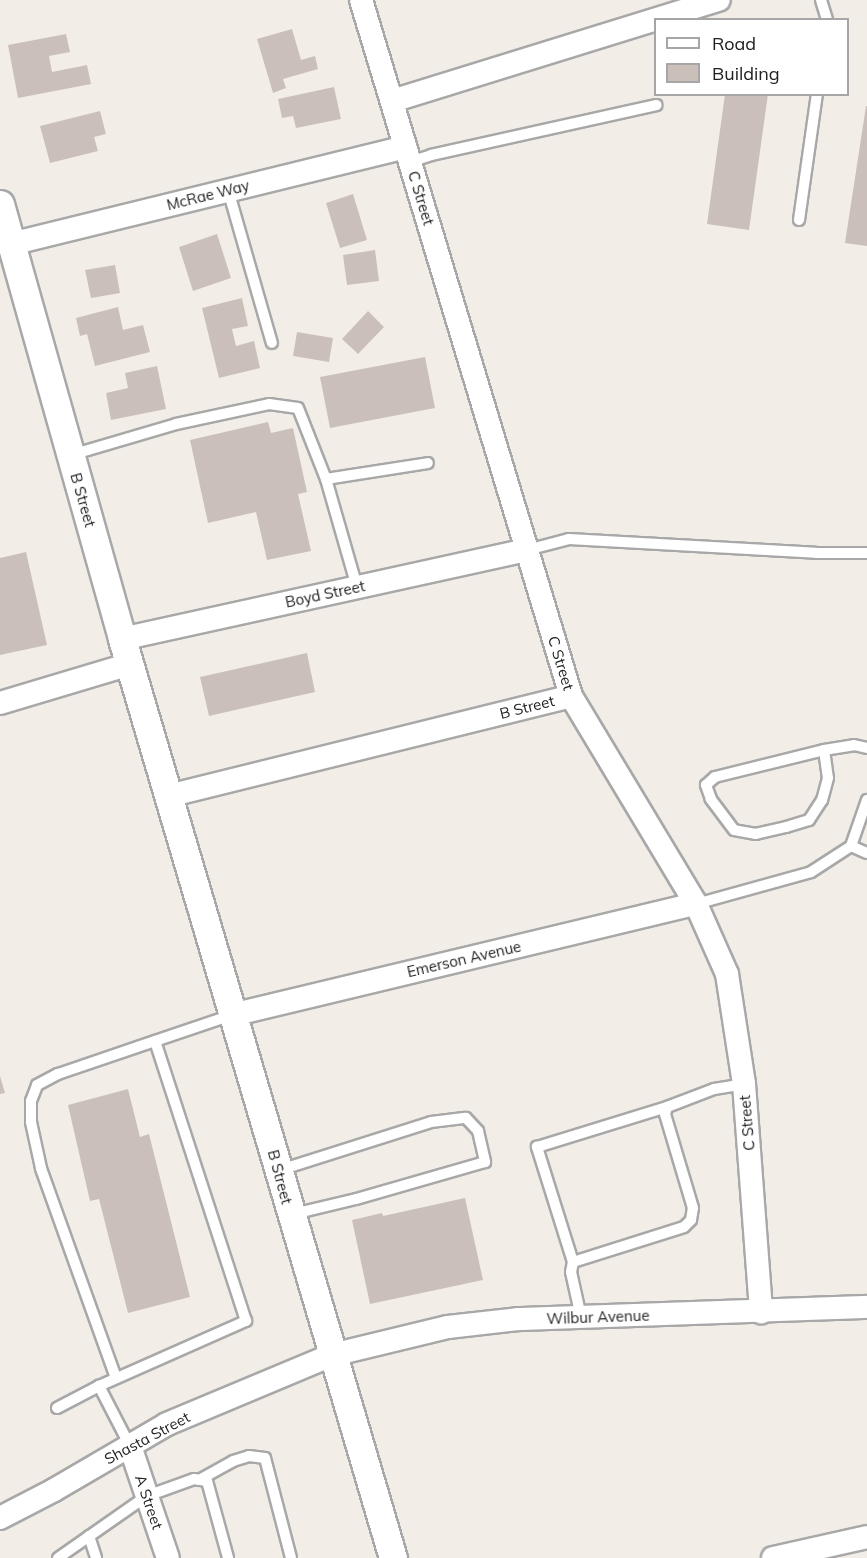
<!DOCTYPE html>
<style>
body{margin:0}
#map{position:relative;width:867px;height:1558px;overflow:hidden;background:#f2eee7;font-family:Mulish,sans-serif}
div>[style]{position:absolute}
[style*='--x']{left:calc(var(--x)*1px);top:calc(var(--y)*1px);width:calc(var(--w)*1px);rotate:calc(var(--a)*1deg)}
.building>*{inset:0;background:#cbc0b9}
.roads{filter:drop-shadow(2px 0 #a8a8a8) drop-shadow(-2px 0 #a8a8a8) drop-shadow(0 2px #a8a8a8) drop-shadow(0 -2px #a8a8a8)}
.service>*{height:10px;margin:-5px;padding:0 5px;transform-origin:5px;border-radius:5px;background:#fff}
.minor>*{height:22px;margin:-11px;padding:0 11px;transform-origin:11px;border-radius:11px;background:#fff}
.tertiary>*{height:27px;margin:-13.5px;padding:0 13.5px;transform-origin:13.5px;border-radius:13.5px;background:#fff}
span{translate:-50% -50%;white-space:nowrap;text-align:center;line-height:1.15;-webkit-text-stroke:4.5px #fff;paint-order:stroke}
.street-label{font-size:15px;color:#212121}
.legend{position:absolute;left:654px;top:18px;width:195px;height:78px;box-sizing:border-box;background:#fff;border:2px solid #a6a6a6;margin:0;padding:8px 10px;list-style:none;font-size:18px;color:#212121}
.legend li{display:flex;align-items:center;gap:12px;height:30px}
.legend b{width:30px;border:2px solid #a6a6a6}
</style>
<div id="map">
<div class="building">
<i style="clip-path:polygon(292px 29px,301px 60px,315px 56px,318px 69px,283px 79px,286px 88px,273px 93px,257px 39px)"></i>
<i style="clip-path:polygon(66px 34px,70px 52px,49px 56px,52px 72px,87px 65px,91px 84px,18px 98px,8px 45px)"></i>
<i style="clip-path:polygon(334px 87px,341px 119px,296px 128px,293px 116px,282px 118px,278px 99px)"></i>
<i style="clip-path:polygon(725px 94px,768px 94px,749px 230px,707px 224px)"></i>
<i style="clip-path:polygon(866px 106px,867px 106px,867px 246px,845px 243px)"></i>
<i style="clip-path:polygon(100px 111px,106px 134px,94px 137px,98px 151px,50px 163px,40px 126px)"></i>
<i style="clip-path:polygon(353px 194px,367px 240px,340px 248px,326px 203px)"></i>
<i style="clip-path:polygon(217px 234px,231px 278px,193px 291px,179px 247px)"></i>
<i style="clip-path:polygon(375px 250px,379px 281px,347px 285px,343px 255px)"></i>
<i style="clip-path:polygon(115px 265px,120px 293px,91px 298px,85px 270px)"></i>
<i style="clip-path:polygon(242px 298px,248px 326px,232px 329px,236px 346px,254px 341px,260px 368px,219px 378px,202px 308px)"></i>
<i style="clip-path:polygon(118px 307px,123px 330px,143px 325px,150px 352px,95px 366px,87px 334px,80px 336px,76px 318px)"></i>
<i style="clip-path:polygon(368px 311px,384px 327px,358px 354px,342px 339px)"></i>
<i style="clip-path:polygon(297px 332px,333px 338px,329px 362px,293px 356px)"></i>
<i style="clip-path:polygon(425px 357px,435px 408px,330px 428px,320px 377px)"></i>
<i style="clip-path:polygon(157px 366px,166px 409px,111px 420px,106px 393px,128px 388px,125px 373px)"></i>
<i style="clip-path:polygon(268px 422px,271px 433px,293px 428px,307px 492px,298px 494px,311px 551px,267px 560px,256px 512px,208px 523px,190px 440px)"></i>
<i style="clip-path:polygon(26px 552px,47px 645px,0 655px,0 558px)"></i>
<i style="clip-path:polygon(307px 653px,315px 692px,209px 716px,200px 677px)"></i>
<i style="clip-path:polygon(0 1076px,5px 1093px,0 1094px)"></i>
<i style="clip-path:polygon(128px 1089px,140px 1137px,149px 1134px,190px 1297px,128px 1313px,99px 1199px,90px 1201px,68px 1105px)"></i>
<i style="clip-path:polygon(465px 1198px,483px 1280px,370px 1304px,352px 1220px,382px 1213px,383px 1216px)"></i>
</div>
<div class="roads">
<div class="service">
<i style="--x:821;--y:0;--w:21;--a:73"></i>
<i style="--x:410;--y:162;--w:22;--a:-18"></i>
<i style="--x:431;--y:155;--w:231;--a:-12.5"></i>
<i style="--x:228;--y:190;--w:159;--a:74"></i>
<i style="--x:799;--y:220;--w:127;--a:-81.9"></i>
<i style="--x:71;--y:455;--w:109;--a:-16.4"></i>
<i style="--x:176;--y:424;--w:95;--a:-12.1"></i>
<i style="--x:269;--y:404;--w:29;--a:8"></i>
<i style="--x:298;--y:408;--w:76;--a:68.5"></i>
<i style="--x:326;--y:479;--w:103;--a:-8.9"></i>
<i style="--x:326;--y:479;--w:112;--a:74"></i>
<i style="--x:527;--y:550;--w:43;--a:-14.7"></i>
<i style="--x:569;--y:539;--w:247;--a:3.2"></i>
<i style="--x:816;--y:553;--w:51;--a:0"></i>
<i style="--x:824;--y:750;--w:28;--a:82"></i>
<i style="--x:828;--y:778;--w:23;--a:105"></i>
<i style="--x:822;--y:800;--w:24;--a:123"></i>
<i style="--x:809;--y:820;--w:24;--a:163"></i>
<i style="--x:786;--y:827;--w:31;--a:167"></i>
<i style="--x:756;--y:834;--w:22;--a:-170"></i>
<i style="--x:734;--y:830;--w:39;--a:-127"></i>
<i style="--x:711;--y:799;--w:15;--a:-110"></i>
<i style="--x:706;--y:785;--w:12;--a:-42"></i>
<i style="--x:715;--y:777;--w:112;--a:-13.9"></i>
<i style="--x:824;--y:750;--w:30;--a:-9"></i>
<i style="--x:854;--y:745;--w:13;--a:13"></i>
<i style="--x:851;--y:846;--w:17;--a:24"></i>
<i style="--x:696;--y:904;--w:119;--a:-15.5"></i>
<i style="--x:811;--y:872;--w:48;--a:-33"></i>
<i style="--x:851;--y:846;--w:49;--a:-70.8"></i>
<i style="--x:280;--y:1170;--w:158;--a:-17.6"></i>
<i style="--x:431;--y:1122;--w:35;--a:-7"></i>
<i style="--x:466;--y:1118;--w:18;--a:47"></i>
<i style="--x:478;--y:1131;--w:32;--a:77"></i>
<i style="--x:485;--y:1162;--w:134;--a:164"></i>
<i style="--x:356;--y:1199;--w:65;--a:166.6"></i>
<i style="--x:573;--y:1262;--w:121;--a:-107.4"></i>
<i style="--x:537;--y:1147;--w:136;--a:-17.1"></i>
<i style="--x:581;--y:1317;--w:46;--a:-102.5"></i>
<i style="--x:571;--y:1272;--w:10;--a:-79"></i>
<i style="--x:573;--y:1262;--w:116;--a:-17.5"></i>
<i style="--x:684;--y:1227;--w:10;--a:-45"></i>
<i style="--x:691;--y:1220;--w:12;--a:-81"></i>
<i style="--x:693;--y:1208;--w:98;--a:-106.6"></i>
<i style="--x:665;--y:1114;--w:7;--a:-74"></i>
<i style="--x:667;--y:1107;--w:50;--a:-21"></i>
<i style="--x:714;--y:1089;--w:30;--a:-9"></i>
<i style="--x:116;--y:1378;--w:223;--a:-109.7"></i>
<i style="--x:41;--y:1168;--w:47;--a:-102.3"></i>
<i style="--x:31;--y:1122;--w:21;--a:-90"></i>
<i style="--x:31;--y:1101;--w:17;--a:-69"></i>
<i style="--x:37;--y:1085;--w:24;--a:-28"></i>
<i style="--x:58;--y:1074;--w:102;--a:-18.8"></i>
<i style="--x:57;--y:1408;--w:47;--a:-27.6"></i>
<i style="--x:130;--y:1446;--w:68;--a:-117.3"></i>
<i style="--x:99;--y:1386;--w:161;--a:-23.9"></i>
<i style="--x:246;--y:1321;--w:294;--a:-108"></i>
<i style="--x:155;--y:1041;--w:81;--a:-18.7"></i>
<i style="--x:199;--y:1480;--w:39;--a:-29"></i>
<i style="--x:233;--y:1461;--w:17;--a:-17"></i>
<i style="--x:249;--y:1456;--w:16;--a:7"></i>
<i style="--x:265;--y:1458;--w:103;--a:75.4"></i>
<i style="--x:89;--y:1536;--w:23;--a:72"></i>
<i style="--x:58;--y:1558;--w:108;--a:-34.9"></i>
<i style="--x:147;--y:1496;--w:50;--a:-19.9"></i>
<i style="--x:194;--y:1479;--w:13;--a:9"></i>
<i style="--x:207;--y:1481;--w:80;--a:74.7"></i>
</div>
<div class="minor">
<i style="--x:361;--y:0;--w:727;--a:73.21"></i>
<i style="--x:571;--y:696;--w:243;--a:59"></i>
<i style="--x:696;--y:904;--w:77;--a:66.1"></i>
<i style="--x:727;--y:974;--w:111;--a:81.2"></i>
<i style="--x:744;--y:1084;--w:229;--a:85.7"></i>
<i style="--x:392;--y:101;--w:342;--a:-17.2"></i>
<i style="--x:11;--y:244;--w:406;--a:-13.8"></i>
<i style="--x:122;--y:639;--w:415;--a:-12.4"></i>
<i style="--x:0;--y:703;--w:136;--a:-16.7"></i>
<i style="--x:168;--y:796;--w:415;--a:-13.9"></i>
<i style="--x:232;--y:1015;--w:477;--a:-13.5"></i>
<i style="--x:130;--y:1446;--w:118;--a:71.3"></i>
<i style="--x:0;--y:1518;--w:61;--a:-27.4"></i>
<i style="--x:54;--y:1490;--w:131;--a:-30.3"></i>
<i style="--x:167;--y:1424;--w:179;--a:-22.7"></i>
<i style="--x:332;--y:1355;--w:119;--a:-13.6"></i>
<i style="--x:448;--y:1327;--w:70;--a:-6.5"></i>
<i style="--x:518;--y:1319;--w:349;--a:-2"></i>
<i style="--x:773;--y:1558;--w:96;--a:-12.6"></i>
</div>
<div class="tertiary">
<i style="--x:0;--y:204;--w:452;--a:74.3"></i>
<i style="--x:122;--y:639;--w:958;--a:73.57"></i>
</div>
</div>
<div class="street-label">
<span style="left:208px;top:195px;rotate:-14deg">McRae Way</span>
<span style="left:421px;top:198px;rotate:73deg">C Street</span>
<span style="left:83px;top:500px;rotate:74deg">B Street</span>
<span style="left:325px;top:594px;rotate:-12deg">Boyd Street</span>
<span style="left:561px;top:663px;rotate:73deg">C Street</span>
<span style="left:527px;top:707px;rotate:-14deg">B Street</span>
<span style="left:464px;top:959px;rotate:-13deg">Emerson Avenue</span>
<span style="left:747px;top:1123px;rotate:-95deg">C Street</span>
<span style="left:280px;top:1177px;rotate:75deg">B Street</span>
<span style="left:598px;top:1317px;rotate:-2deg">Wilbur Avenue</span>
<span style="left:147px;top:1438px;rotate:-28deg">Shasta Street</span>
<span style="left:149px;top:1502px;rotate:71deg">A Street</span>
</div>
<ul class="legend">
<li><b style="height:8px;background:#fff"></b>Road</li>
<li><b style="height:16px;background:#cbc0b9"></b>Building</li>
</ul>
</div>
